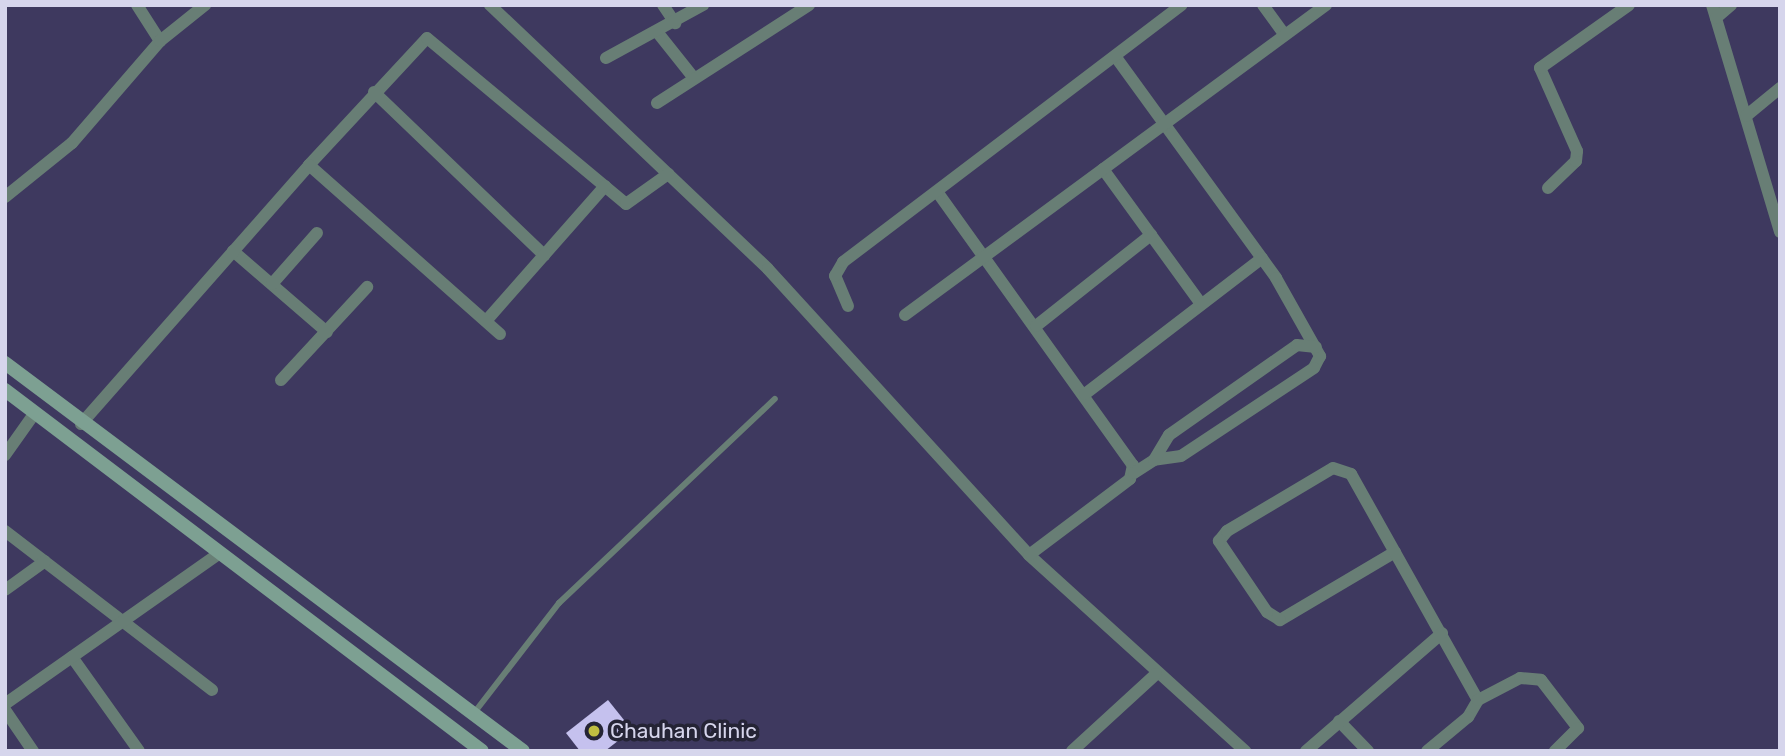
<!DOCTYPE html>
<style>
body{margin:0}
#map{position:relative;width:1785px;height:756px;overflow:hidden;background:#3e395f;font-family:Rubik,sans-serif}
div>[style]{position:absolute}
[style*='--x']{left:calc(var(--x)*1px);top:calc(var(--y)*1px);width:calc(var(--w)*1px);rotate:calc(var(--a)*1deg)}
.building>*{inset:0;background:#c5c1ee}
.lane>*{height:6px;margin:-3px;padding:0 3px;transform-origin:3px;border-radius:3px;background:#687e75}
.street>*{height:12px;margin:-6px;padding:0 6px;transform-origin:6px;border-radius:6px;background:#687e75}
.secondary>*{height:14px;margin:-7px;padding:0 7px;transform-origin:7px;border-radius:7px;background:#7da092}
.dots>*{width:19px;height:19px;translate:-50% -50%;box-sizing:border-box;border:4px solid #252435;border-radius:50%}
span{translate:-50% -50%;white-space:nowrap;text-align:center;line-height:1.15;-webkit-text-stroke:7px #252435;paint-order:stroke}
.poi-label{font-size:21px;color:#d6d5ec}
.left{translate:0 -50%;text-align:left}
.frame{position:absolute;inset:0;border:7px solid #d6d5ec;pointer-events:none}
</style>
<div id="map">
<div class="building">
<i style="clip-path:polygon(608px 700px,632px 730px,605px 751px,580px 751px,566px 733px)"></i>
</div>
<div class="lane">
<i style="--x:474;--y:713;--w:139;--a:-52.3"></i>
<i style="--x:559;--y:603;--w:297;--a:-43.4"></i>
</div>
<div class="street">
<i style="--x:137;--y:5;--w:43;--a:57.4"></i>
<i style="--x:490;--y:5;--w:383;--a:43.5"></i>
<i style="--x:768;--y:269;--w:387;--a:47.6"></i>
<i style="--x:1029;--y:555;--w:292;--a:42.2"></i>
<i style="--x:663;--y:5;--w:22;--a:56"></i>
<i style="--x:1263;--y:5;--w:37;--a:54"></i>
<i style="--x:1712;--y:5;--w:237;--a:73.3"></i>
<i style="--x:1716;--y:18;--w:20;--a:-41"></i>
<i style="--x:658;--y:33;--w:56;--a:51.5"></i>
<i style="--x:1115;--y:56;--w:274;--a:54"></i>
<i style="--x:1276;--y:278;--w:90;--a:60.6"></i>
<i style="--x:1320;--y:356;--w:13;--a:117"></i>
<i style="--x:1314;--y:368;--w:159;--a:146.5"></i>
<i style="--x:1181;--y:456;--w:27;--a:172"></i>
<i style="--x:606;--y:58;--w:111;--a:-28.7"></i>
<i style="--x:374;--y:92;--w:236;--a:43.8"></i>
<i style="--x:657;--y:103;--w:181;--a:-32.8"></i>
<i style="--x:1746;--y:116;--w:44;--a:-39.5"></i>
<i style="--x:309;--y:165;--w:173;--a:-47.1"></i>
<i style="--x:427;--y:38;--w:259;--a:39.8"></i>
<i style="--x:626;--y:204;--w:52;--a:-35.5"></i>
<i style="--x:1103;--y:169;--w:167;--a:54"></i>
<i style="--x:1548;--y:188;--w:39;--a:-44"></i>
<i style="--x:1576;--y:161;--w:10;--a:-84"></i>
<i style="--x:1577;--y:151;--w:91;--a:-114"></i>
<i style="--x:1540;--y:68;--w:109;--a:-35.3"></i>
<i style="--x:938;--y:193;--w:335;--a:54.4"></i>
<i style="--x:1133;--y:465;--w:14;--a:102"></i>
<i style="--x:1130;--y:479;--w:126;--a:143"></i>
<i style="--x:5;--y:197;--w:86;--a:-38.9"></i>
<i style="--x:72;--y:143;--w:135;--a:-49.2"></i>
<i style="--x:160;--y:41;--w:58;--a:-38.7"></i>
<i style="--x:233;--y:251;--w:124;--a:40.8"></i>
<i style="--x:272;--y:284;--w:68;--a:-48.6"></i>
<i style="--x:848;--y:306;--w:33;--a:-113"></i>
<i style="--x:835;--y:276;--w:16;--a:-60"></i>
<i style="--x:843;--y:262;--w:425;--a:-37.2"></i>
<i style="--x:905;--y:315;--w:523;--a:-36.37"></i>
<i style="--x:486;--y:321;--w:180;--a:-48.6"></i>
<i style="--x:1036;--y:326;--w:147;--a:-38.4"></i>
<i style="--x:281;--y:380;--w:127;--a:-47.2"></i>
<i style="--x:1085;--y:394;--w:223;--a:-37.5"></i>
<i style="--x:81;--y:424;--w:345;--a:-48.6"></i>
<i style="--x:309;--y:165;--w:255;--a:41.5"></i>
<i style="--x:5;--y:455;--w:50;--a:-54.7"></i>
<i style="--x:1134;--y:473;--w:24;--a:-33"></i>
<i style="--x:1154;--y:460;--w:29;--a:-59"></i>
<i style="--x:1169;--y:435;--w:156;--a:-35.1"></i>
<i style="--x:1297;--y:345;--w:19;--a:6"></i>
<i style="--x:5;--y:531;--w:261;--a:37.5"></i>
<i style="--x:1395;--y:552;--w:134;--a:149.4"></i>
<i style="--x:1280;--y:620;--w:15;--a:-148"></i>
<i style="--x:1267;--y:612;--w:86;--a:-124.1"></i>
<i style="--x:1219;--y:541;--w:13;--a:-51"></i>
<i style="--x:1227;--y:531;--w:123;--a:-30.7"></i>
<i style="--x:1333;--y:468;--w:19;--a:18"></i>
<i style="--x:1351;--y:474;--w:259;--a:60.7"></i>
<i style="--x:1478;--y:700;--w:20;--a:120"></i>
<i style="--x:1468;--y:717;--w:53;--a:140.3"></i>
<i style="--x:5;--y:590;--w:49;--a:-35.9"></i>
<i style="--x:72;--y:657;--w:115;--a:54.5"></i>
<i style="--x:1478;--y:700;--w:47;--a:-27.6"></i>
<i style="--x:1520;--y:678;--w:21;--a:5"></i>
<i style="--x:1541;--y:680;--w:61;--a:52.4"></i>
<i style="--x:1578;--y:728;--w:33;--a:135"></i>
<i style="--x:5;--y:704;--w:263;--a:-35.1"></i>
<i style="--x:5;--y:710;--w:50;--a:55.7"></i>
<i style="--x:1339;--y:721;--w:42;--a:46"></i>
<i style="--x:1072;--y:751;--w:114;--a:-42.5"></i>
<i style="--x:1306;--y:751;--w:180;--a:-40.9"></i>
</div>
<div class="secondary">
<i style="--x:5;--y:363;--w:647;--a:36.83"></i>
<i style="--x:5;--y:390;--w:598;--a:37.12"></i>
</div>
<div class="dots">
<i style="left:594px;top:731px;background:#c0be41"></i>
</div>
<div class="poi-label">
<span class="left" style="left:610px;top:731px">Chauhan Clinic</span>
</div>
<div class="frame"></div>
</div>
